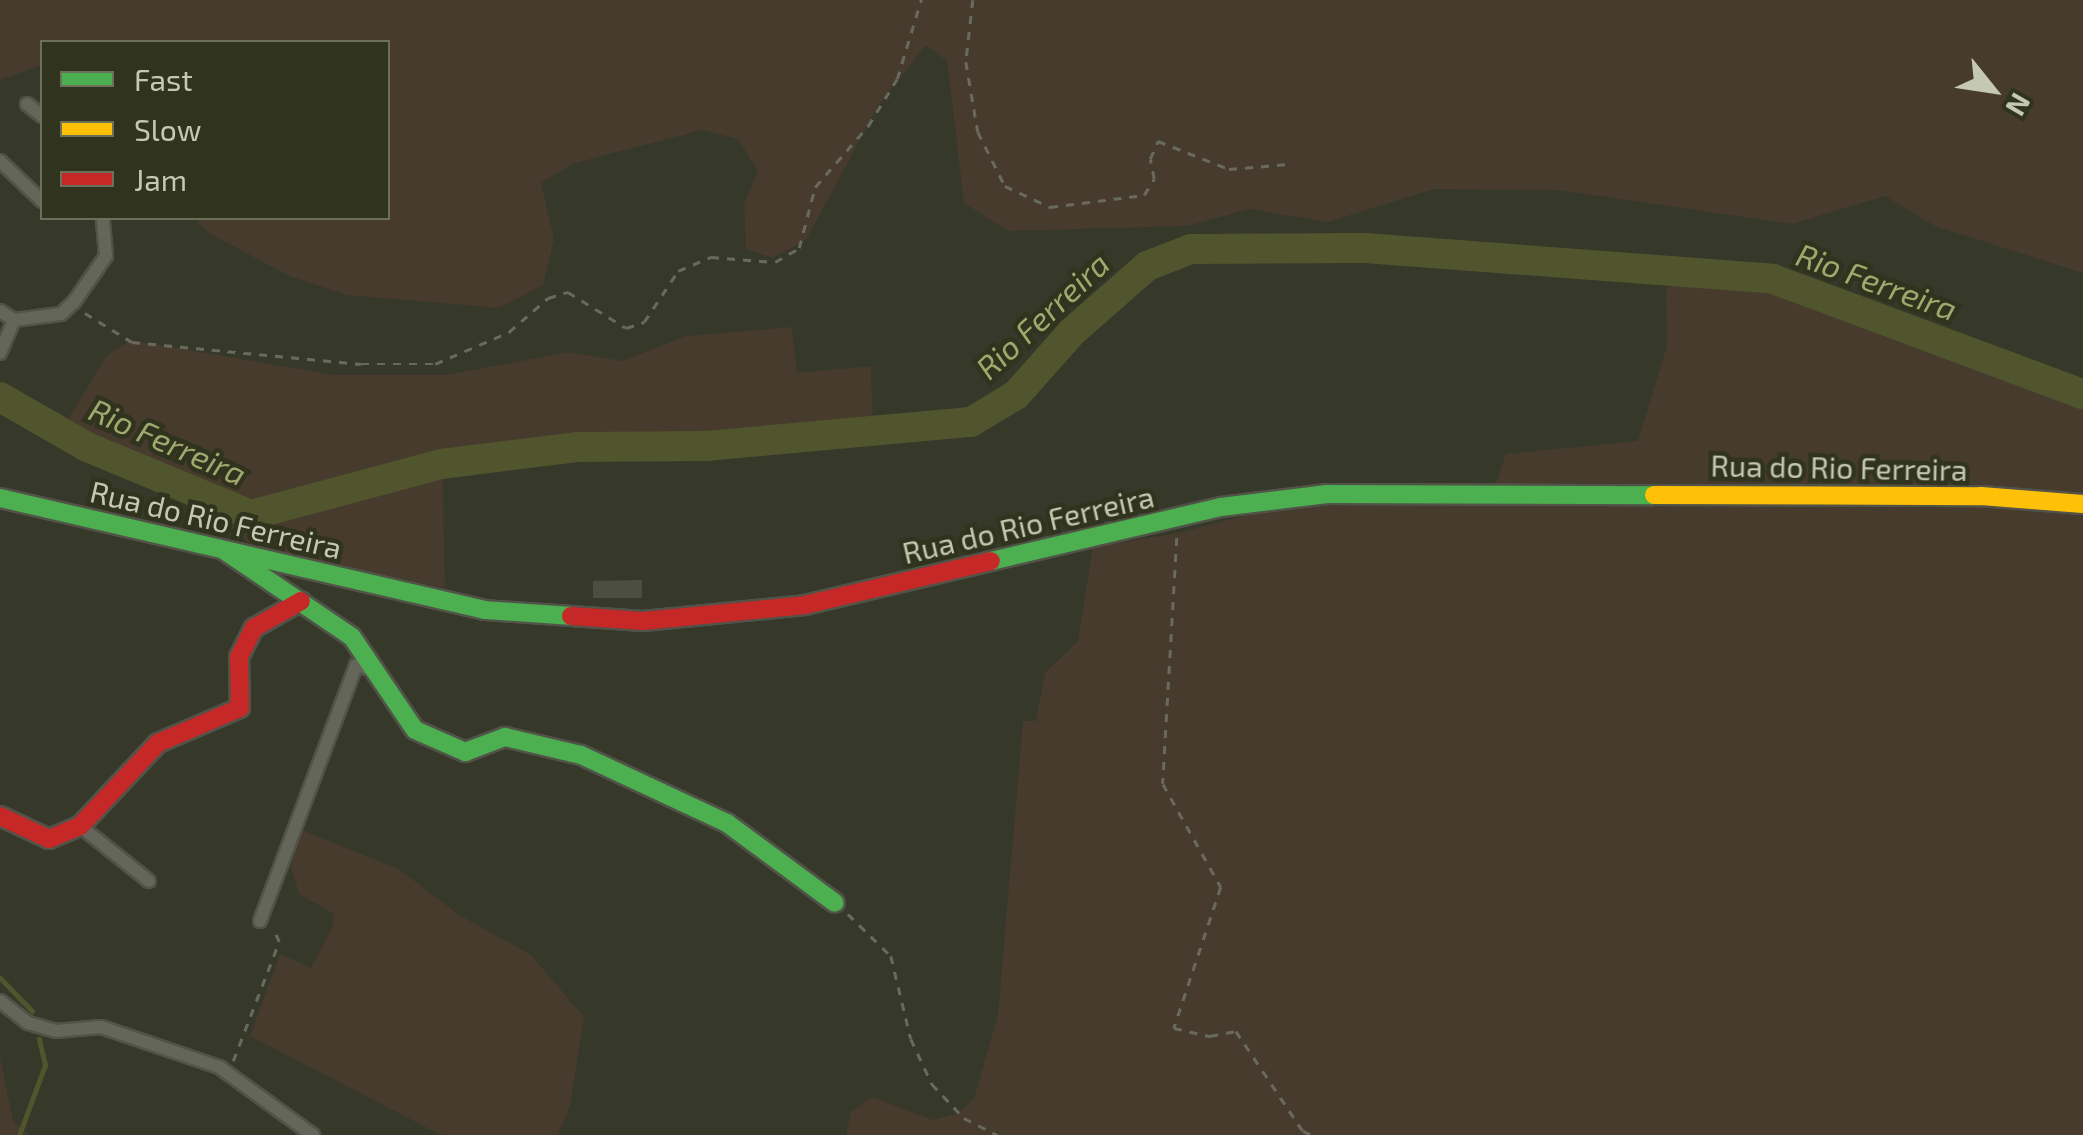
<!DOCTYPE html>
<style>
body{margin:0}
#map{position:relative;width:2083px;height:1135px;overflow:hidden;background:#36382a;font-family:"Exo 2",sans-serif}
div>[style]{position:absolute}
[style*='--x']{left:calc(var(--x)*1px);top:calc(var(--y)*1px);width:calc(var(--w)*1px);rotate:calc(var(--a)*1deg)}
.green>*{inset:0;background:#463b2d}
.stream>*{height:5px;margin:-2.5px;padding:0 2.5px;transform-origin:2.5px;border-radius:2.5px;background:#50552d}
.river>*{height:30px;margin:-15px;padding:0 15px;transform-origin:15px;border-radius:15px;background:#50552d}
.building>*{inset:0;background:#4b4e41}
.path>*{height:2.5px;margin-top:-1.25px;transform-origin:0;background:repeating-linear-gradient(90deg,#696a5e 0 8px,transparent 0 16px)}
.roads{filter:drop-shadow(2px 0 #515348) drop-shadow(-2px 0 #515348) drop-shadow(0 2px #515348) drop-shadow(0 -2px #515348)}
.street>*{height:12px;margin:-6px;padding:0 6px;transform-origin:6px;border-radius:6px;background:#64665a}
.fast>*{height:18px;margin:-9px;padding:0 9px;transform-origin:9px;border-radius:9px;background:#4caf50}
.slow>*{height:18px;margin:-9px;padding:0 9px;transform-origin:9px;border-radius:9px;background:#ffc107}
.jam>*{height:18px;margin:-9px;padding:0 9px;transform-origin:9px;border-radius:9px;background:#c62828}
span{translate:-50% -50%;white-space:nowrap;text-align:center;line-height:1.15;-webkit-text-stroke:9px #30331d;paint-order:stroke}
.street-label{font-size:30px;color:#c5c9b4}
.water-label{font-size:32px;color:#a1a86d;font-style:italic}
.legend{position:absolute;left:40px;top:40px;width:350px;height:180px;box-sizing:border-box;background:#30331d;border:2px solid #6c6f59;margin:0;padding:12px 18px;list-style:none;font-size:30px;color:#c5c9b4}
.legend li{display:flex;align-items:center;gap:20px;height:50px}
.legend b{width:50px;border:2px solid #6c6f59}
.north{position:absolute;left:1943px;top:40px;width:100px;height:100px;-webkit-text-stroke:8px #30331d;paint-order:stroke;rotate:120deg;font-size:28px;font-weight:700;line-height:40px;text-align:center;color:#c5c9b4}
.north::after{content:'';display:block;margin:auto;width:35px;height:45px;background:#c5c9b4;clip-path:polygon(50% 0,100% 100%,50% 72%,0 100%)}
</style>
<div id="map">
<div class="green">
<i style="clip-path:polygon(0 0,2083px 0,2083px 273px,1935px 226px,1885px 196px,1792px 224px,1558px 190px,1434px 189px,1328px 222px,1249px 209px,1187px 226px,1009px 231px,964px 203px,947px 61px,926px 45px,878px 106px,806px 240px,773px 258px,746px 249px,744px 203px,758px 171px,738px 139px,702px 130px,575px 163px,541px 183px,554px 239px,543px 285px,499px 308px,347px 295px,289px 276px,209px 233px,194px 218px,388px 218px,388px 42px,42px 42px,42px 65px,0 80px)"></i>
<i style="clip-path:polygon(1678px 260px,1828px 296px,1867px 317px,1897px 313px,2083px 395px,2083px 1135px,846px 1135px,851px 1112px,872px 1097px,933px 1120px,956px 1114px,974px 1099px,998px 1015px,1023px 721px,1036px 721px,1045px 673px,1078px 641px,1094px 540px,1112px 544px,1179px 533px,1297px 502px,1489px 504px,1506px 454px,1638px 441px,1667px 346px,1666px 291px)"></i>
<i style="clip-path:polygon(792px 327px,797px 373px,871px 366px,873px 438px,591px 452px,518px 443px,442px 453px,445px 588px,254px 547px,216px 516px,65px 424px,107px 355px,131px 340px,333px 375px,447px 375px,569px 352px,622px 361px,686px 336px)"></i>
<i style="clip-path:polygon(300px 829px,400px 870px,461px 916px,531px 955px,584px 1017px,570px 1106px,558px 1135px,441px 1135px,250px 1036px,280px 954px,311px 968px,333px 925px,334px 914px,299px 894px,291px 867px)"></i>
<i style="clip-path:polygon(0 1057px,13px 1121px,29px 1135px,0 1135px)"></i>
</div>
<div class="stream">
<i style="--x:0;--y:978;--w:46;--a:45.9"></i>
<i style="--x:19;--y:1135;--w:75;--a:-69.6"></i>
<i style="--x:45;--y:1065;--w:27;--a:-103"></i>
</div>
<div class="river">
<i style="--x:0;--y:397;--w:100;--a:29.9"></i>
<i style="--x:87;--y:447;--w:178;--a:22.5"></i>
<i style="--x:251;--y:515;--w:197;--a:-15"></i>
<i style="--x:441;--y:464;--w:137;--a:-7.1"></i>
<i style="--x:577;--y:447;--w:129;--a:-0.4"></i>
<i style="--x:706;--y:446;--w:266;--a:-5.2"></i>
<i style="--x:971;--y:422;--w:52;--a:-31"></i>
<i style="--x:1016;--y:395;--w:84;--a:-48.4"></i>
<i style="--x:1072;--y:332;--w:100;--a:-41.3"></i>
<i style="--x:1147;--y:266;--w:47;--a:-21.1"></i>
<i style="--x:1191;--y:249;--w:174;--a:-0.3"></i>
<i style="--x:1365;--y:248;--w:409;--a:4.3"></i>
<i style="--x:1773;--y:279;--w:331;--a:20.4"></i>
</div>
<div class="building">
<i style="clip-path:polygon(642px 580px,642px 598px,593px 598px,593px 581px)"></i>
</div>
<div class="path">
<i style="--x:973;--y:0;--w:62;--a:96.4"></i>
<i style="--x:966;--y:62;--w:71;--a:80.3"></i>
<i style="--x:978;--y:132;--w:60;--a:63.4"></i>
<i style="--x:1005;--y:186;--w:50;--a:25"></i>
<i style="--x:1050;--y:207;--w:95;--a:-7.3"></i>
<i style="--x:1144;--y:195;--w:19;--a:-58"></i>
<i style="--x:1154;--y:179;--w:20;--a:-101"></i>
<i style="--x:1150;--y:159;--w:20;--a:-66"></i>
<i style="--x:1158;--y:141;--w:76;--a:21.5"></i>
<i style="--x:1229;--y:169;--w:59;--a:-4.8"></i>
<i style="--x:85;--y:313;--w:55;--a:31.7"></i>
<i style="--x:132;--y:342;--w:230;--a:5.5"></i>
<i style="--x:361;--y:364;--w:74;--a:0"></i>
<i style="--x:435;--y:364;--w:81;--a:-23.4"></i>
<i style="--x:509;--y:332;--w:52;--a:-41.1"></i>
<i style="--x:548;--y:298;--w:21;--a:-17"></i>
<i style="--x:568;--y:292;--w:68;--a:31.8"></i>
<i style="--x:626;--y:328;--w:19;--a:-18"></i>
<i style="--x:644;--y:322;--w:61;--a:-56.3"></i>
<i style="--x:678;--y:271;--w:36;--a:-23"></i>
<i style="--x:711;--y:257;--w:64;--a:4.5"></i>
<i style="--x:775;--y:262;--w:28;--a:-30"></i>
<i style="--x:799;--y:248;--w:63;--a:-75.3"></i>
<i style="--x:815;--y:187;--w:81;--a:-49"></i>
<i style="--x:868;--y:126;--w:55;--a:-58.3"></i>
<i style="--x:897;--y:79;--w:83;--a:-73.1"></i>
<i style="--x:1177;--y:538;--w:246;--a:93.3"></i>
<i style="--x:1163;--y:784;--w:118;--a:60.6"></i>
<i style="--x:1221;--y:887;--w:149;--a:108.4"></i>
<i style="--x:1174;--y:1028;--w:37;--a:13"></i>
<i style="--x:1210;--y:1036;--w:26;--a:-11"></i>
<i style="--x:1236;--y:1031;--w:120;--a:56.2"></i>
<i style="--x:1303;--y:1131;--w:10;--a:24"></i>
<i style="--x:848;--y:914;--w:60;--a:44.3"></i>
<i style="--x:891;--y:956;--w:85;--a:76.5"></i>
<i style="--x:911;--y:1039;--w:50;--a:65"></i>
<i style="--x:932;--y:1084;--w:47;--a:46.7"></i>
<i style="--x:964;--y:1118;--w:38;--a:27"></i>
<i style="--x:233;--y:1061;--w:128;--a:-68.9"></i>
<i style="--x:279;--y:942;--w:13;--a:-113"></i>
</div>
<div class="roads">
<div class="street">
<i style="--x:27;--y:104;--w:19;--a:39"></i>
<i style="--x:0;--y:161;--w:58;--a:43.6"></i>
<i style="--x:0;--y:311;--w:17;--a:33"></i>
<i style="--x:14;--y:320;--w:47;--a:-7.3"></i>
<i style="--x:61;--y:314;--w:18;--a:-43"></i>
<i style="--x:74;--y:302;--w:56;--a:-55.2"></i>
<i style="--x:106;--y:256;--w:38;--a:-95"></i>
<i style="--x:0;--y:353;--w:36;--a:-67"></i>
<i style="--x:80;--y:826;--w:88;--a:38.6"></i>
<i style="--x:260;--y:921;--w:273;--a:-69.4"></i>
<i style="--x:356;--y:665;--w:19;--a:16"></i>
<i style="--x:0;--y:1001;--w:36;--a:38"></i>
<i style="--x:28;--y:1023;--w:29;--a:16"></i>
<i style="--x:56;--y:1031;--w:45;--a:-5.1"></i>
<i style="--x:101;--y:1027;--w:125;--a:18.7"></i>
<i style="--x:219;--y:1067;--w:116;--a:35.9"></i>
</div>
<div class="fast">
<i style="--x:0;--y:498;--w:497;--a:13"></i>
<i style="--x:484;--y:610;--w:87;--a:3.9"></i>
<i style="--x:225;--y:551;--w:153;--a:34.1"></i>
<i style="--x:352;--y:637;--w:112;--a:55.9"></i>
<i style="--x:415;--y:730;--w:55;--a:23.7"></i>
<i style="--x:465;--y:752;--w:43;--a:-20.6"></i>
<i style="--x:505;--y:737;--w:78;--a:13.3"></i>
<i style="--x:581;--y:755;--w:161;--a:25"></i>
<i style="--x:727;--y:823;--w:134;--a:36.5"></i>
<i style="--x:991;--y:561;--w:236;--a:-13.2"></i>
<i style="--x:1221;--y:507;--w:107;--a:-7"></i>
<i style="--x:1327;--y:494;--w:327;--a:0.2"></i>
</div>
<div class="slow">
<i style="--x:1654;--y:495;--w:327;--a:0.2"></i>
<i style="--x:1981;--y:496;--w:102;--a:4.5"></i>
</div>
<div class="jam">
<i style="--x:571;--y:616;--w:72;--a:4"></i>
<i style="--x:643;--y:621;--w:163;--a:-5.6"></i>
<i style="--x:805;--y:605;--w:191;--a:-13.3"></i>
<i style="--x:0;--y:816;--w:54;--a:25.1"></i>
<i style="--x:49;--y:839;--w:34;--a:-23"></i>
<i style="--x:80;--y:826;--w:114;--a:-46.8"></i>
<i style="--x:158;--y:743;--w:89;--a:-23.1"></i>
<i style="--x:240;--y:708;--w:51;--a:-91.1"></i>
<i style="--x:239;--y:657;--w:33;--a:-63"></i>
<i style="--x:254;--y:628;--w:54;--a:-29.9"></i>
</div>
</div>
<div class="street-label">
<span style="left:1839px;top:467px;rotate:1deg">Rua do Rio Ferreira</span>
<span style="left:216px;top:519px;rotate:13deg">Rua do Rio Ferreira</span>
<span style="left:1028px;top:524px;rotate:-13deg">Rua do Rio Ferreira</span>
</div>
<div class="water-label">
<span style="left:1877px;top:281px;rotate:20deg">Rio Ferreira</span>
<span style="left:1042px;top:315px;rotate:-43deg">Rio Ferreira</span>
<span style="left:168px;top:441px;rotate:24deg">Rio Ferreira</span>
</div>
<ul class="legend">
<li><b style="height:12px;background:#4caf50"></b>Fast</li>
<li><b style="height:12px;background:#ffc107"></b>Slow</li>
<li><b style="height:12px;background:#c62828"></b>Jam</li>
</ul>
<div class="north">N</div>
</div>
